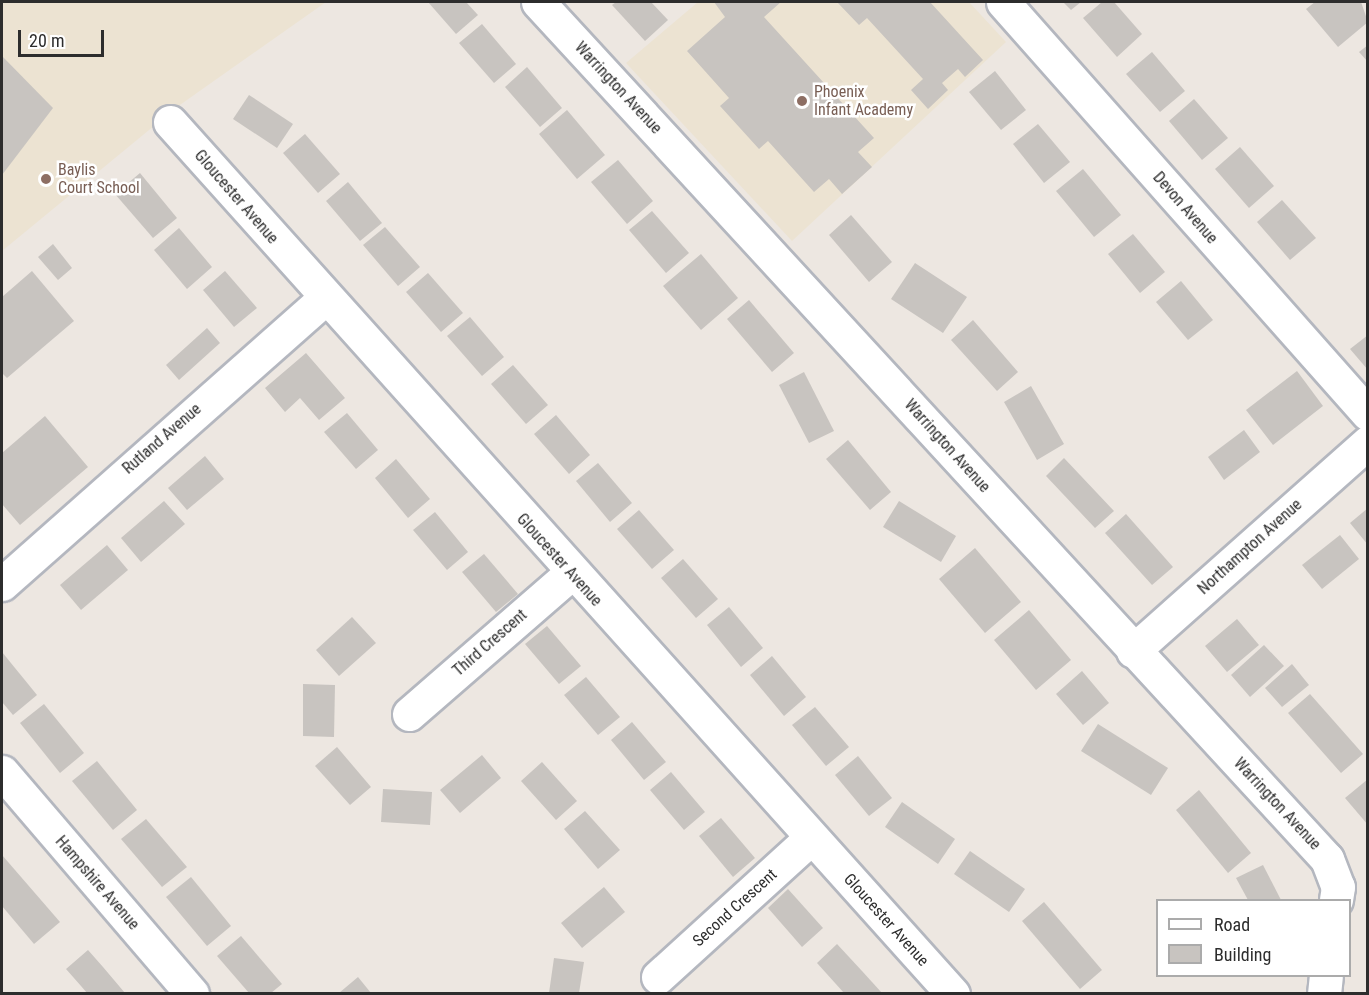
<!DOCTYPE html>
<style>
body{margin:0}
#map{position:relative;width:1369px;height:995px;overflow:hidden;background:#ede7e1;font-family:"Roboto Condensed",sans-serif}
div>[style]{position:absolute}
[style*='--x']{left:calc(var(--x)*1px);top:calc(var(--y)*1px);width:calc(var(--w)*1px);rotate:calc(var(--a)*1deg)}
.education>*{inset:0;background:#ece3d2}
.building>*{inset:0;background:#c8c4c0}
.roads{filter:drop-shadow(2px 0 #b4b7bf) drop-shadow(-2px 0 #b4b7bf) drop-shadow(0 2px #b4b7bf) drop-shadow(0 -2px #b4b7bf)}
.minor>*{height:33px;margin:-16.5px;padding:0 16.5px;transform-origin:16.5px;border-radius:16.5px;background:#fff}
.dots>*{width:16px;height:16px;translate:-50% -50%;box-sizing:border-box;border:3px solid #fff;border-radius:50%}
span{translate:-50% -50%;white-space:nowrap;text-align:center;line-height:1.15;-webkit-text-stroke:5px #fff;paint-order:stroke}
.street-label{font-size:16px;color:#2d2d2d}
.education-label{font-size:16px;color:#785e54}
.left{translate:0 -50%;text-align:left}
.frame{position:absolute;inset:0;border:3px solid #2d2d2d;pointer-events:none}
.legend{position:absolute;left:1156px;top:899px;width:195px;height:78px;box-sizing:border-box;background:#fff;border:2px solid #ababab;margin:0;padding:8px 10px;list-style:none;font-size:18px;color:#2d2d2d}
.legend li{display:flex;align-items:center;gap:12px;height:30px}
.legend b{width:30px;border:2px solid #ababab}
.scale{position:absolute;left:18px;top:30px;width:86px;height:27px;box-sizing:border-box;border:3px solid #2d2d2d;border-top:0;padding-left:8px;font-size:18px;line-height:21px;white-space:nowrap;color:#2d2d2d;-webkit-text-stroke:4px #fff;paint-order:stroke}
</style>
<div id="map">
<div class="education">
<i style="clip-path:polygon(2px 2px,326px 2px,177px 107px,2px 251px)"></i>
<i style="clip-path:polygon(698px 2px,969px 2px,1006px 42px,792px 241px,626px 63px)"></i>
</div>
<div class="building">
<i style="clip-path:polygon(428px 2px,466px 2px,478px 15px,456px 34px)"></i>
<i style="clip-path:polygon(616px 2px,651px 2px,668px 20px,645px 41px,612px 5px)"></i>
<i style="clip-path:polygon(714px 2px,781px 2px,764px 17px,874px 138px,858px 152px,872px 167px,842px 194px,829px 179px,814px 192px,768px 141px,759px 149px,720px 106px,729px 98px,687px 51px,725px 17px)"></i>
<i style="clip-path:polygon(837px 2px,930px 2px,983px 60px,965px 77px,958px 69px,942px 83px,948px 90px,928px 109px,911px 90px,923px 79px,867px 18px,859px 25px)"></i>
<i style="clip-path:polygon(1063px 2px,1081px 2px,1071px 10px)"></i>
<i style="clip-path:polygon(1102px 2px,1114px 2px,1142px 34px,1117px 57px,1083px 18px)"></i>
<i style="clip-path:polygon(1315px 2px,1361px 2px,1368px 22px,1338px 47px,1306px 9px)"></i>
<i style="clip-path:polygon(482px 24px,516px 64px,494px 83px,459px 43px)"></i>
<i style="clip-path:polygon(1368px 45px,1368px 62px,1359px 52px)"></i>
<i style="clip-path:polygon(1152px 52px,1185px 91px,1160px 112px,1126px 74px)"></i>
<i style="clip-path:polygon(2px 56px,53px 108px,2px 175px)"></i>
<i style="clip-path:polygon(527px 67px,562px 108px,540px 127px,505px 87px)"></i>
<i style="clip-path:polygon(995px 71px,1026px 110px,1001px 130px,969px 92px)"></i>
<i style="clip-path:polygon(249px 95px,293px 124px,277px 148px,233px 119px)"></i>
<i style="clip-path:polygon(1194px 99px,1228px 138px,1202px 160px,1169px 121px)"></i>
<i style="clip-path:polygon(567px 110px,605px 155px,577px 179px,539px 134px)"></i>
<i style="clip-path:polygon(1038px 124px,1070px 162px,1044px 183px,1013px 144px)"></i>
<i style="clip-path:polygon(305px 134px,340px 174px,318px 193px,283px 153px)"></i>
<i style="clip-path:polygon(1240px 147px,1274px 186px,1249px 208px,1215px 169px)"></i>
<i style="clip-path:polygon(618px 160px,653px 201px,627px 224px,591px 182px)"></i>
<i style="clip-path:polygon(1083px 169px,1121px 215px,1094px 237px,1056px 191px)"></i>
<i style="clip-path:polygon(140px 173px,177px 218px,153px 238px,115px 194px)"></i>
<i style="clip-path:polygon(348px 182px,382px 223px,360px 241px,326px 201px)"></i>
<i style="clip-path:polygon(1282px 200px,1316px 238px,1290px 260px,1257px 222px)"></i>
<i style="clip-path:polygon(652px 211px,689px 253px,666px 273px,629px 230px)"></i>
<i style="clip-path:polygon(851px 215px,892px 262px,869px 282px,829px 235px)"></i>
<i style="clip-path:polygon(385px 227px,420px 267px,398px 286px,363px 245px)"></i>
<i style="clip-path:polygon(179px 228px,212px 267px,187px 289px,154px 250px)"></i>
<i style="clip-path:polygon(1133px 234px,1165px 272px,1140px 293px,1108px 254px)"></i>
<i style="clip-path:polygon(53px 244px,72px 268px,58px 280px,38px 257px)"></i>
<i style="clip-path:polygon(701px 254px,738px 298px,701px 330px,663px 286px)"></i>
<i style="clip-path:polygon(915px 263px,967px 297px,943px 333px,891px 299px)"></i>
<i style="clip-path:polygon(32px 271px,74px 321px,7px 378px,2px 373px,2px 297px)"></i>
<i style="clip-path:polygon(225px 271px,257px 308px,234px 327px,203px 290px)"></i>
<i style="clip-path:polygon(428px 273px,463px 313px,441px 332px,406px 292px)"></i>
<i style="clip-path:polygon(1181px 281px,1213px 320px,1188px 340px,1156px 302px)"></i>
<i style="clip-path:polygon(749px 300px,794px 353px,772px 372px,727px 319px)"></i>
<i style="clip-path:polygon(470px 317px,504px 357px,482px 376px,447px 336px)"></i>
<i style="clip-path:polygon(973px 320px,1018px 372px,997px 391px,951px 340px)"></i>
<i style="clip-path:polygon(207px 328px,220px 343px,179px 380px,166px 365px)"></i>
<i style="clip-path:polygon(1368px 335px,1368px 370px,1350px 349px)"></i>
<i style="clip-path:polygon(306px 353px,345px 398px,319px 420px,300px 398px,285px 412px,265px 388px)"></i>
<i style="clip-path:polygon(513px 365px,548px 405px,526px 424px,491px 384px)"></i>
<i style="clip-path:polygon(1297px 371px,1323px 406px,1273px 445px,1246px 410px)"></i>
<i style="clip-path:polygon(804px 372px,834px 431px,809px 443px,779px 385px)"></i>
<i style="clip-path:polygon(1031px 386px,1064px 444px,1037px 460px,1004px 402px)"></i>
<i style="clip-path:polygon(347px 413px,378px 450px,356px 469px,324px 432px)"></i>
<i style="clip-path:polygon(556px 415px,590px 455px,569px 474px,534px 434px)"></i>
<i style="clip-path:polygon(45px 416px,88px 467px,20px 525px,2px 504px,2px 453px)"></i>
<i style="clip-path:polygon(1244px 430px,1260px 452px,1224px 480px,1208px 457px)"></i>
<i style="clip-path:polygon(848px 440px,891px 492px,870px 510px,826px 459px)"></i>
<i style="clip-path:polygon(205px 456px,224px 479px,187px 510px,168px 488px)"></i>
<i style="clip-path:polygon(1064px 458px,1114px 511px,1095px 528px,1046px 476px)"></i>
<i style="clip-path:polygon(396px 459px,430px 499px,408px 518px,375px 478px)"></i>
<i style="clip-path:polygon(598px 463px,632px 503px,610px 522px,576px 481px)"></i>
<i style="clip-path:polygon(164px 501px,185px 524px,141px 562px,121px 538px)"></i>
<i style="clip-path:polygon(899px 501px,956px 536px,941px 562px,883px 527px)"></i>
<i style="clip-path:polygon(1368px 508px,1368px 545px,1350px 523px)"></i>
<i style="clip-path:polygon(639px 510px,674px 550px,652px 569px,617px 529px)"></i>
<i style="clip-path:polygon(435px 512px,468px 552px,447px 570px,413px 530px)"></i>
<i style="clip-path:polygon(1126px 514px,1173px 567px,1152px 585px,1105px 533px)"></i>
<i style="clip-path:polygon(1340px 535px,1359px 559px,1322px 589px,1302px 565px)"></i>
<i style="clip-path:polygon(107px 545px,128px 570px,81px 610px,60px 585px)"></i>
<i style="clip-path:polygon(975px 548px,1021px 602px,985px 633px,939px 579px)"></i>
<i style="clip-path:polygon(484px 554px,518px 594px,496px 612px,462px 572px)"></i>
<i style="clip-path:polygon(683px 559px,718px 599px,696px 618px,661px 578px)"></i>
<i style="clip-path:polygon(729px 607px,763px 648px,741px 667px,707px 625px)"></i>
<i style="clip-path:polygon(1029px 610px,1071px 660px,1036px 690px,994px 640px)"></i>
<i style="clip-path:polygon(352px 617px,376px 643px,339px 676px,316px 650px)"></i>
<i style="clip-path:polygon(1237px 619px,1259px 645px,1227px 672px,1205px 646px)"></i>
<i style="clip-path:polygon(547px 626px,581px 666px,559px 684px,525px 644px)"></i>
<i style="clip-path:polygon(1264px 645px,1284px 666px,1250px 697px,1231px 675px)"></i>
<i style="clip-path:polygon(2px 652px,37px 695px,13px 715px,2px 702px)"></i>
<i style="clip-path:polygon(772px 656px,806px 697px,784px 716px,750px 675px)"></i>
<i style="clip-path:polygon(1292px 664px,1309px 685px,1282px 707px,1265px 688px)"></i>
<i style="clip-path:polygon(1082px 671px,1109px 703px,1083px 725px,1056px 694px)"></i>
<i style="clip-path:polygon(586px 677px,620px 717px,598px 735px,564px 695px)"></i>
<i style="clip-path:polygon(303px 684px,335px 685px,334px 737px,303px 736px)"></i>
<i style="clip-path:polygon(1310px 694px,1363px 754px,1341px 773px,1288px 713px)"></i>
<i style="clip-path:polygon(44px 704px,84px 753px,60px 773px,20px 723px)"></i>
<i style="clip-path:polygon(815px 707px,849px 747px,826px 766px,792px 725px)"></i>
<i style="clip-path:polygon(632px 722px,666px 762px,644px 780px,611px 740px)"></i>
<i style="clip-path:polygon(1098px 724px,1168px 768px,1151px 795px,1081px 751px)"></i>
<i style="clip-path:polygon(337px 747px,371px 787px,350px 805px,315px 766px)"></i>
<i style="clip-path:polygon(482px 755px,501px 778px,460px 813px,440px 790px)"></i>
<i style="clip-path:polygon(858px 756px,892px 798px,869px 816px,835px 775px)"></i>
<i style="clip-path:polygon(97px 761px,137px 810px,113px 830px,72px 781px)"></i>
<i style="clip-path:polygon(542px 762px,577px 801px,556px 820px,521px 781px)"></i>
<i style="clip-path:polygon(671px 772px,705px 812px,684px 830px,650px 790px)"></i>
<i style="clip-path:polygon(1368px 779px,1368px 825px,1345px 798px)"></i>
<i style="clip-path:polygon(383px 789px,432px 792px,430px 825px,381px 822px)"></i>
<i style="clip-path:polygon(1199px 790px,1251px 853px,1228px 873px,1176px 810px)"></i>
<i style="clip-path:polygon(902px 802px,955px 839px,938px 864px,885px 827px)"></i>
<i style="clip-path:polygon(585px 811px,620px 850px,598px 869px,564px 829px)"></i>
<i style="clip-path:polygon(721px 818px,755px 858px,733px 877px,699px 836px)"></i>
<i style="clip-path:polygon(146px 819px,187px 867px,162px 887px,121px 839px)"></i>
<i style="clip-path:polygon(970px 851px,1025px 889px,1009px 912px,954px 874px)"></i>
<i style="clip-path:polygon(2px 855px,60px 922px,34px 944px,2px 906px)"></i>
<i style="clip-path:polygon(1263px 865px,1281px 900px,1248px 900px,1236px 878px)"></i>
<i style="clip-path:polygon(191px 877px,231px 926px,207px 946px,166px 897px)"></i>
<i style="clip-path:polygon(604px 887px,625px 912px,582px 948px,561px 923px)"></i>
<i style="clip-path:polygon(788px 889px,823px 928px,802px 947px,768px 908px)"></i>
<i style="clip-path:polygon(1044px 902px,1102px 970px,1080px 989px,1022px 921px)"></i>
<i style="clip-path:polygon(241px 936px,282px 984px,271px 993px,249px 993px,217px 956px)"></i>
<i style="clip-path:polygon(837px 944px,862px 971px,882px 993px,844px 993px,817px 963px)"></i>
<i style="clip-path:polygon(88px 950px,103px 967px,125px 993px,87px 993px,81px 986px,66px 969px)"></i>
<i style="clip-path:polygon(554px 958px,584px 962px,579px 993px,549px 993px)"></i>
<i style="clip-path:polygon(358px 977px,371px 993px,339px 993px)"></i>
</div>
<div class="roads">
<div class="minor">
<i style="--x:538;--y:2;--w:1165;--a:47.37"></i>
<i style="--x:1327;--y:859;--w:30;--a:69"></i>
<i style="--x:1338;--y:887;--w:13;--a:99"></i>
<i style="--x:1003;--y:2;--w:550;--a:48.46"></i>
<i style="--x:170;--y:122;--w:1172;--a:48.08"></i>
<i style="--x:2;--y:584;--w:431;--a:-41.5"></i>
<i style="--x:1133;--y:651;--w:314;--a:-41.6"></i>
<i style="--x:409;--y:714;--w:215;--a:-41"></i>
<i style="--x:2;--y:772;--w:292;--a:49.4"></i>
<i style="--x:658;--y:977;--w:207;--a:-42.3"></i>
<i style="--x:1324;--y:994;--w:18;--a:-84"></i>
</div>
</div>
<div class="dots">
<i style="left:802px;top:101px;background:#8d6e63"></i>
<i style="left:46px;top:179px;background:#8d6e63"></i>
</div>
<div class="street-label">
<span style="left:618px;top:88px;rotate:47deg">Warrington Avenue</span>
<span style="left:236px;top:197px;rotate:49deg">Gloucester Avenue</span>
<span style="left:1185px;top:208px;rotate:49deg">Devon Avenue</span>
<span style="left:162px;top:439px;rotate:-41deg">Rutland Avenue</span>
<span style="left:947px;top:446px;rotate:48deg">Warrington Avenue</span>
<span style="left:1250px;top:547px;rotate:-42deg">Northampton Avenue</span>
<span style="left:559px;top:560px;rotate:48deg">Gloucester Avenue</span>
<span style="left:490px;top:643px;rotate:-41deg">Third Crescent</span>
<span style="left:1277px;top:804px;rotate:47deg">Warrington Avenue</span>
<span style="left:97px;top:883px;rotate:49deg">Hampshire Avenue</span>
<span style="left:735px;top:908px;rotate:-42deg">Second Crescent</span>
<span style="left:886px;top:920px;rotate:48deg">Gloucester Avenue</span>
</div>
<div class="education-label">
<span class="left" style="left:814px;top:101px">Phoenix<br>Infant Academy</span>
<span class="left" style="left:58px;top:179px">Baylis<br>Court School</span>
</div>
<div class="frame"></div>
<ul class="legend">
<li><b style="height:8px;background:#fff"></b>Road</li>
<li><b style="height:16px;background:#c8c4c0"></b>Building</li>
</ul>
<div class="scale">20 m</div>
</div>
